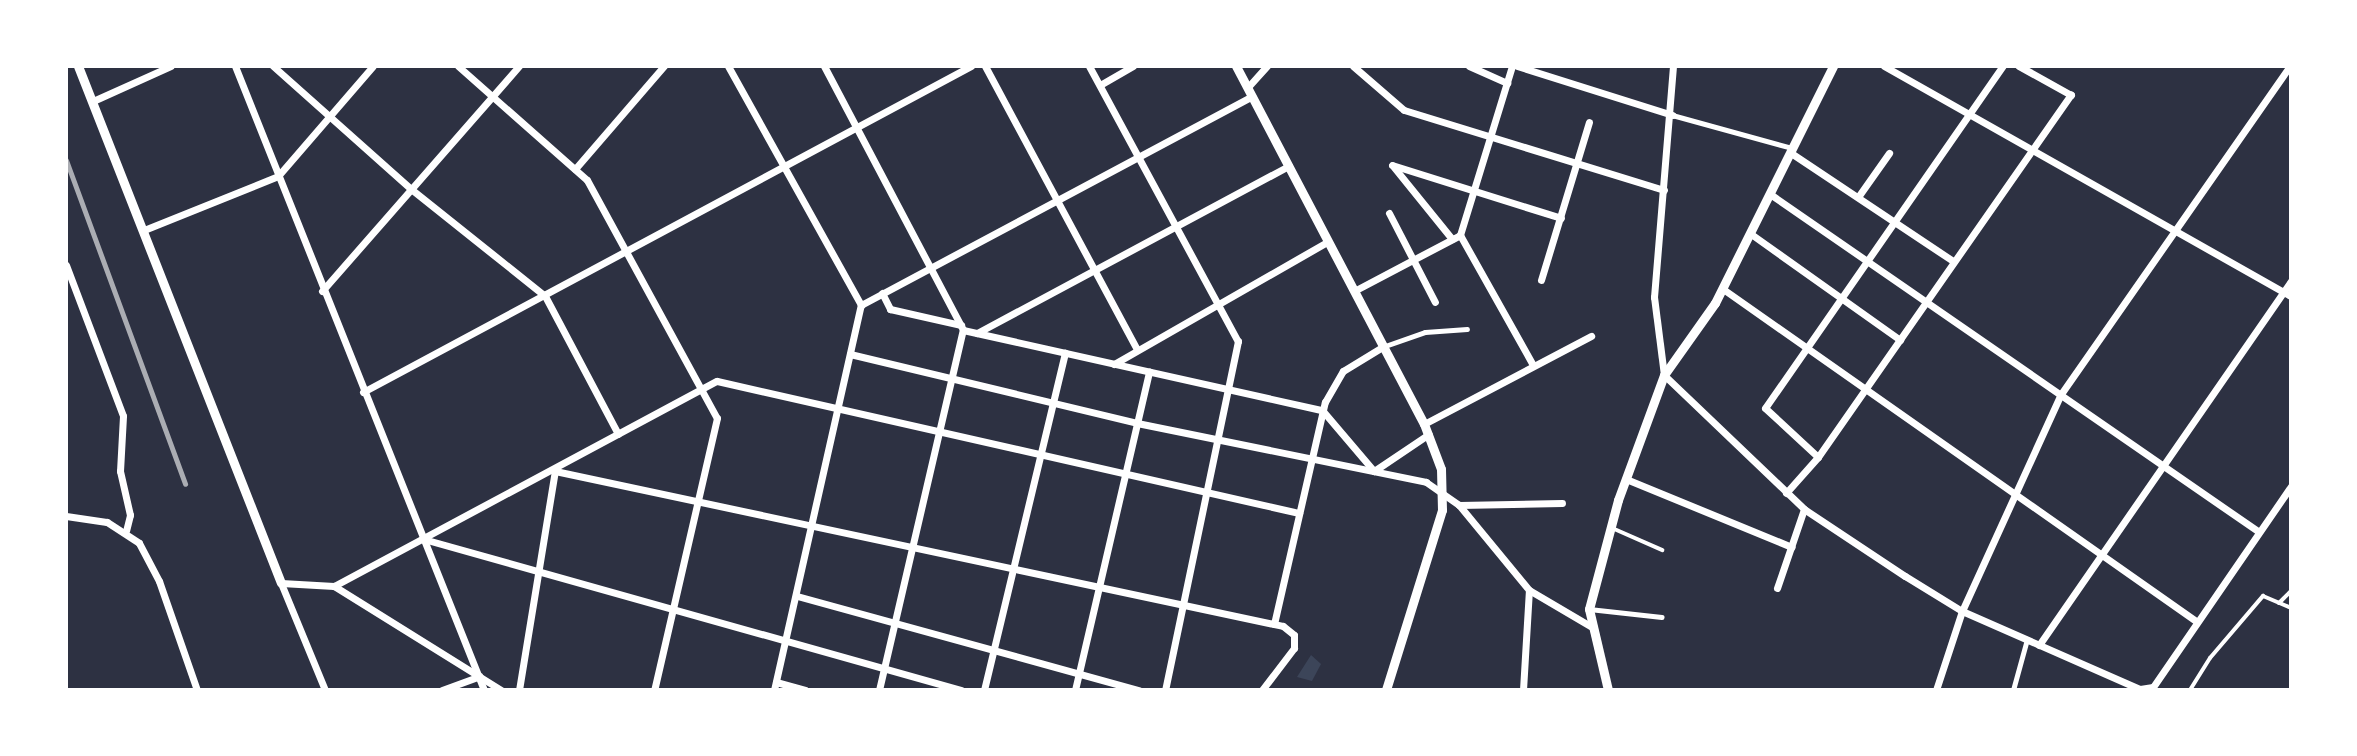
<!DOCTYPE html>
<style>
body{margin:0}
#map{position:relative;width:2357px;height:756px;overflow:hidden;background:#2d3142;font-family:Mulish,sans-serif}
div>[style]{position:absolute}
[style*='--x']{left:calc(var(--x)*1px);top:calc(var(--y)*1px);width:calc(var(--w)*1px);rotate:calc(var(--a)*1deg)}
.green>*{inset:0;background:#3c4559}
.service>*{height:4px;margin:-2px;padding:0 2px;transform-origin:2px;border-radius:2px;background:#fff}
.pedestrian>*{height:5px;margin:-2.5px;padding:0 2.5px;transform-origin:2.5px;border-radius:2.5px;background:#fff}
.minor>*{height:7px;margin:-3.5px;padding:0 3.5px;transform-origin:3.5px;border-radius:3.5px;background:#fff}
.tertiary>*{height:9px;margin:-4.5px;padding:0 4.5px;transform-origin:4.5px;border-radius:4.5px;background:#fff}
.rail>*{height:5px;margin:-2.5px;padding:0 2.5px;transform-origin:2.5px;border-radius:2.5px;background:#abadb3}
span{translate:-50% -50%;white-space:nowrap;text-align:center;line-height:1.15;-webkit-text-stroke:6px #fff;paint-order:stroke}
.frame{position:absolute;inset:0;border:68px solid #fff;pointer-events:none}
</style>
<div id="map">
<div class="green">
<i style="clip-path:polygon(1311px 655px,1321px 664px,1312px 681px,1297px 677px)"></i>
</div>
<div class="service">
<i style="--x:1612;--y:528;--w:55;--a:23.7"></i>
<i style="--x:2279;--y:603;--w:17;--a:-45"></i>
<i style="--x:2190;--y:690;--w:38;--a:-58"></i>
<i style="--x:2210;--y:658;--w:82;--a:-49.5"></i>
<i style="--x:2263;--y:596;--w:30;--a:23"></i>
</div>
<div class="pedestrian">
<i style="--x:1672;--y:115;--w:124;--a:15.4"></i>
<i style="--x:1385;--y:346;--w:42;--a:-19.3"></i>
<i style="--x:1425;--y:332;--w:42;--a:-4.1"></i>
<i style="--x:1589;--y:609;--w:73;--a:6.3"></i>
<i style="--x:2013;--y:690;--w:53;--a:-74.6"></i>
</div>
<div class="minor">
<i style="--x:235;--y:66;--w:672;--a:68.25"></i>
<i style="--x:273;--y:66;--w:185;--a:41.7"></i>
<i style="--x:411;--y:189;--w:171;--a:38.6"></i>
<i style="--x:545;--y:296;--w:156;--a:62.1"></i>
<i style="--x:458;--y:66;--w:172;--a:41.5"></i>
<i style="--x:587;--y:180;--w:271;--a:61.4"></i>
<i style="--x:717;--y:418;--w:279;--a:103"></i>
<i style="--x:728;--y:66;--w:274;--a:60.9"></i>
<i style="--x:824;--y:66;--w:298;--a:62.2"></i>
<i style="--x:985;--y:66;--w:321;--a:61.8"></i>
<i style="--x:1089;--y:66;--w:313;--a:61.6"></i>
<i style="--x:1238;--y:341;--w:357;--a:101.8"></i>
<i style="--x:1353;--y:66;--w:67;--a:40.8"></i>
<i style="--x:1404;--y:110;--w:272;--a:17.1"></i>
<i style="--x:1469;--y:66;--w:42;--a:24.1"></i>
<i style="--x:1517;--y:66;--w:163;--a:17.5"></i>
<i style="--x:1673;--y:66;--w:232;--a:94.7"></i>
<i style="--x:1654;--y:297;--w:79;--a:82.7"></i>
<i style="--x:1664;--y:375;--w:194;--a:43.7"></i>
<i style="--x:1804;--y:509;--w:121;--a:33.6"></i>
<i style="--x:1905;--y:576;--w:67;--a:31.6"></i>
<i style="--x:1962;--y:611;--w:194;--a:23.7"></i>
<i style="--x:2140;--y:689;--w:13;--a:-9"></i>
<i style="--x:1884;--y:66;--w:467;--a:29.5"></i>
<i style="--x:1100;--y:85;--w:38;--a:-30"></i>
<i style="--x:1248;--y:87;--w:28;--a:-48"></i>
<i style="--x:93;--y:101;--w:85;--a:-24.2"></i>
<i style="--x:1791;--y:153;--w:195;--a:33.7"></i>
<i style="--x:575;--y:169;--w:136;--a:-49.2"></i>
<i style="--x:1770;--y:194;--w:594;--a:34.65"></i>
<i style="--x:1858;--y:197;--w:54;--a:-54.8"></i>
<i style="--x:1389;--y:213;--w:100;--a:62.7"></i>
<i style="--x:144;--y:230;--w:144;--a:-21.9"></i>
<i style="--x:278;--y:176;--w:145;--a:-49.2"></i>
<i style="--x:1751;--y:234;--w:183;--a:35.4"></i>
<i style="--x:1460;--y:235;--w:149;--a:60.7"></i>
<i style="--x:1452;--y:239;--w:95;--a:-129"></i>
<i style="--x:1392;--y:165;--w:177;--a:17.4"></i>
<i style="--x:66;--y:265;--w:161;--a:69.3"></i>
<i style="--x:123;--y:416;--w:55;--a:93.1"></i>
<i style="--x:120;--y:471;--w:45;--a:77.2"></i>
<i style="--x:130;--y:515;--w:16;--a:104"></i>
<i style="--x:1541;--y:280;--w:165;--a:-73.1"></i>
<i style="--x:1723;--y:289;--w:578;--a:35.07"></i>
<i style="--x:322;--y:291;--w:299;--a:-48.8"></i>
<i style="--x:1354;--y:291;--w:120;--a:-27.8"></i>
<i style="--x:1460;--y:235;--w:177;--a:-72.9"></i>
<i style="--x:882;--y:293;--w:18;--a:63"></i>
<i style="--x:890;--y:309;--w:73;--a:12.7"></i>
<i style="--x:861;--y:305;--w:443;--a:-28.1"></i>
<i style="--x:963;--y:330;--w:368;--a:12.6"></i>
<i style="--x:977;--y:333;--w:354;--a:-28.2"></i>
<i style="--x:850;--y:354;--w:295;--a:13.5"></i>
<i style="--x:1137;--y:423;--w:295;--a:11.5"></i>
<i style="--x:1426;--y:482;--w:40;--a:34.9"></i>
<i style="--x:1459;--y:505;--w:110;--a:50.5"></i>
<i style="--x:1529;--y:590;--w:71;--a:30.5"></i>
<i style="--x:1114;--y:364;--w:245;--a:-29.8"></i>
<i style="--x:363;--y:392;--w:690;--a:-28.2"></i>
<i style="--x:1322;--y:410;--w:80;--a:49.6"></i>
<i style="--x:1374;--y:471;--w:66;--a:-33.9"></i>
<i style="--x:1424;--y:424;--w:189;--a:-27.8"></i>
<i style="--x:1818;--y:457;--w:72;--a:-137.2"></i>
<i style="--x:1765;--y:408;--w:417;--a:-55.2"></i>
<i style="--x:1626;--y:479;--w:179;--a:22.3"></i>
<i style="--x:1786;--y:493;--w:48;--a:-48.4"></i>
<i style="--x:1818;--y:457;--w:442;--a:-55.1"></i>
<i style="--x:2071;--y:95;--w:60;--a:-150.9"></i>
<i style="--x:1459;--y:505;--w:103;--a:-1.1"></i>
<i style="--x:66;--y:516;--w:41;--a:8.3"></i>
<i style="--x:107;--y:522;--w:38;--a:33"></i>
<i style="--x:139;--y:543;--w:43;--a:62.2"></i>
<i style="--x:159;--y:581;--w:115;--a:70.8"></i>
<i style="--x:427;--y:540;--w:555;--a:15.69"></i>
<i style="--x:334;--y:586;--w:197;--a:31.9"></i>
<i style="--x:1777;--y:588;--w:83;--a:-71.1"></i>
<i style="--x:797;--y:596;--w:355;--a:15.4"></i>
<i style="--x:1274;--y:624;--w:228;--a:-77.1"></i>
<i style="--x:1325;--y:402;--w:36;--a:-60"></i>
<i style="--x:1343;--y:371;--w:48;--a:-31.4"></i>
<i style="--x:2039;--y:645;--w:443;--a:-55.3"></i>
<i style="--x:776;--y:682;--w:30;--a:15"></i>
<i style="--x:2153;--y:687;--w:244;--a:-55.5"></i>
<i style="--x:325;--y:690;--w:116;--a:-112.4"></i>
<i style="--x:281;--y:583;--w:53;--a:3.2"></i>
<i style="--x:334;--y:586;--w:434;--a:-28.2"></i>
<i style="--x:717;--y:381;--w:597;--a:12.78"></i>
<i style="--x:442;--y:690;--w:40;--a:-20.2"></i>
<i style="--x:519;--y:690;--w:222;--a:-80.7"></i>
<i style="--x:555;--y:471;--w:744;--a:12.02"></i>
<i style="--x:1283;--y:626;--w:14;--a:39"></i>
<i style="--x:1294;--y:635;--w:13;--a:90"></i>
<i style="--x:1294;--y:648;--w:53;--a:127.3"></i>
<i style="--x:774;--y:690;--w:395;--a:-77.3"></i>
<i style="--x:879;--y:690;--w:370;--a:-76.9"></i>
<i style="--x:984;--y:690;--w:347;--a:-76.5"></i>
<i style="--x:1075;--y:690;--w:327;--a:-76.9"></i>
<i style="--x:1523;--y:690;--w:100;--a:-86.6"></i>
<i style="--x:1936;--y:690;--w:83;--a:-71.8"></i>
<i style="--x:1962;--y:611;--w:239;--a:-65.5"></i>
<i style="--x:2061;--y:394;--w:400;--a:-55.1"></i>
</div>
<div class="tertiary">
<i style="--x:78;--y:66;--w:555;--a:68.56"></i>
<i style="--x:1236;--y:66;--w:404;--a:62.3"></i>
<i style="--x:1424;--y:424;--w:48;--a:69.3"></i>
<i style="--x:1441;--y:469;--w:41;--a:88.6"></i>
<i style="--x:1442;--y:510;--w:189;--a:107.3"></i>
<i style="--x:1608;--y:690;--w:83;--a:-103.2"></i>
<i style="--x:1589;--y:609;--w:113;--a:-75.1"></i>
<i style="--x:1618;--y:500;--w:133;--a:-69.8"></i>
<i style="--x:1664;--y:375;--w:88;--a:-54.7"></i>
<i style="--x:1715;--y:303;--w:265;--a:-63.5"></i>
</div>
<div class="rail">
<i style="--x:66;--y:160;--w:345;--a:69.8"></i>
</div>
<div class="frame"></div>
</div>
